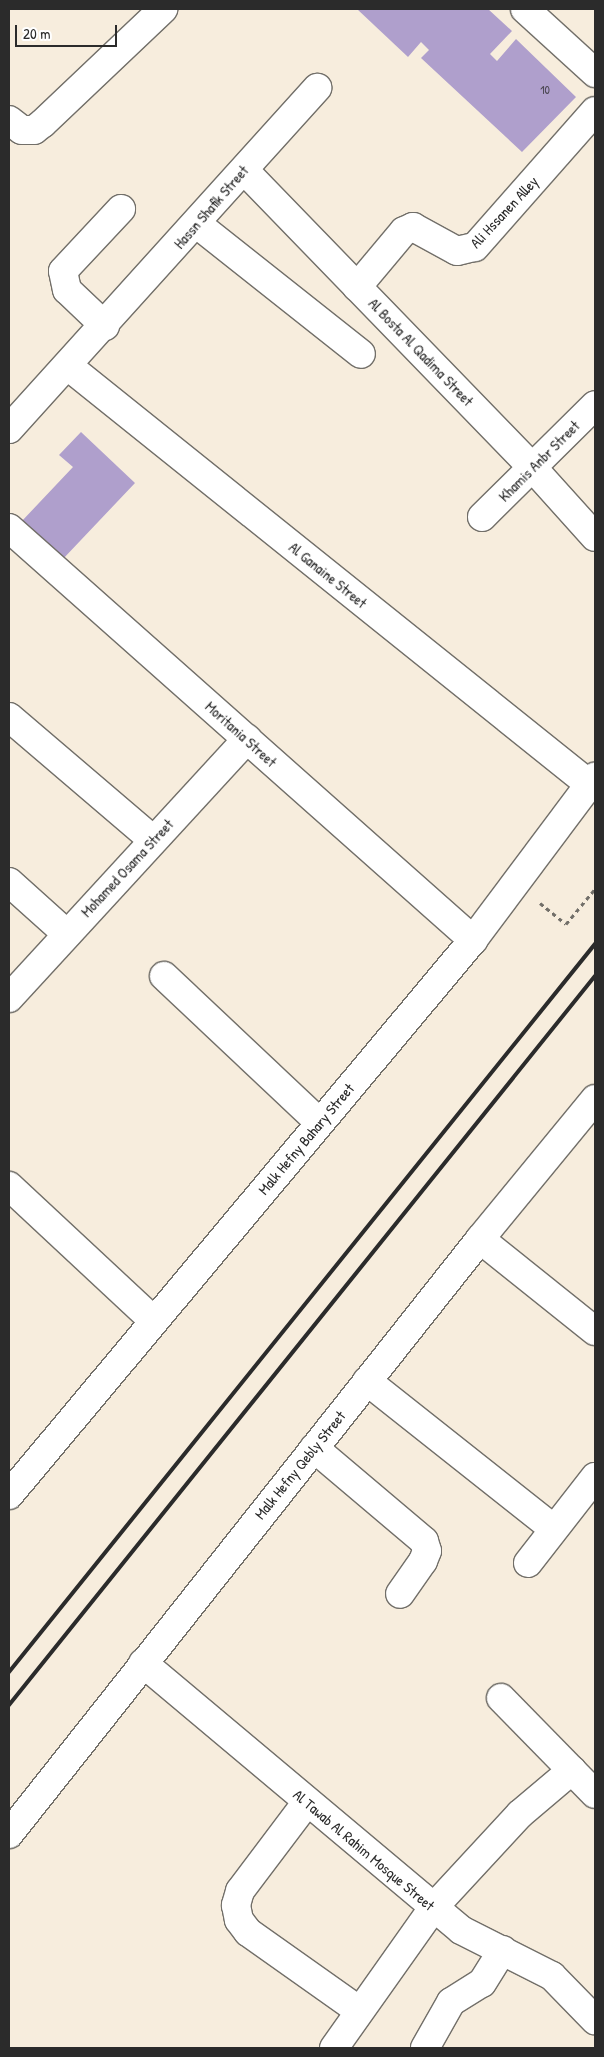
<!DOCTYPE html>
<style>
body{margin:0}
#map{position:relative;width:604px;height:2057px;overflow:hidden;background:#f7eddd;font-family:"Patrick Hand",sans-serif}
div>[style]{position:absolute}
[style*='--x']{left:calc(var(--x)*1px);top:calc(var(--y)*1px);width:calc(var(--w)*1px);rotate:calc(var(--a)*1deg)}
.building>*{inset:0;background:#af9fcc}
.path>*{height:3px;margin-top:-1.5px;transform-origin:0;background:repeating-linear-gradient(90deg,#726f69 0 4px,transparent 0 8px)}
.roads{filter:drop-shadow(1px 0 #726f69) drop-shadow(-1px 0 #726f69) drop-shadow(0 1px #726f69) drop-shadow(0 -1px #726f69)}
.minor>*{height:28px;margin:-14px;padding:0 14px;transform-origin:14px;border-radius:14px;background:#fff}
.rail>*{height:4px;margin:-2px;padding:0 2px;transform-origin:2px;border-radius:2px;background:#2b2b2b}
span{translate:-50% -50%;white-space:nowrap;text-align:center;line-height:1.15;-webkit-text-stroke:4px #fff;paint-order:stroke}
.number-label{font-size:12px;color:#4c4853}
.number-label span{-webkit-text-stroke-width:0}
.street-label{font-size:15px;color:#2b2b2b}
.frame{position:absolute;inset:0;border:10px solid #2b2b2b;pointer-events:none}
.scale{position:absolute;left:15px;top:25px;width:102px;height:22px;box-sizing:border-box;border:2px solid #2b2b2b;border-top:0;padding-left:6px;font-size:15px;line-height:18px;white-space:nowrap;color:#2b2b2b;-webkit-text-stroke:4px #fff;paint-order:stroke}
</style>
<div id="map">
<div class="building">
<i style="clip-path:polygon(357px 9px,488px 9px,512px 31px,490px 54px,497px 61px,516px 39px,576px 97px,522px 152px,421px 58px,429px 50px,421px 42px,408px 57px)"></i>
<i style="clip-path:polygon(81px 432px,135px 483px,62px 560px,21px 522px,73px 467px,59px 455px)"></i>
</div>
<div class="path">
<i style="--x:540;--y:903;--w:33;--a:39"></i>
<i style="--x:566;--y:924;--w:45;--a:-50.4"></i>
</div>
<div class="roads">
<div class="minor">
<i style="--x:525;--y:9;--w:95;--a:42.4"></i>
<i style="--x:9;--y:120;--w:16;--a:38"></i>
<i style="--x:22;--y:130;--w:12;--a:0"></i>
<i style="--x:34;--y:130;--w:11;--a:-38"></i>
<i style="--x:43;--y:123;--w:166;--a:-43.5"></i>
<i style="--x:244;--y:170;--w:414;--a:45.9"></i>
<i style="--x:532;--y:467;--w:94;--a:48"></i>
<i style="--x:197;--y:224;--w:209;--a:38.4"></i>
<i style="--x:357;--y:287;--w:73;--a:-50"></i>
<i style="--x:404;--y:231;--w:10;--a:-24"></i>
<i style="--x:413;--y:227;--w:50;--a:28.6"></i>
<i style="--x:457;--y:251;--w:18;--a:-13"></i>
<i style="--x:475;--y:247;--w:181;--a:-48.6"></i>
<i style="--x:105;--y:326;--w:52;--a:-136.5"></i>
<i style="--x:67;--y:290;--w:19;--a:-102"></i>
<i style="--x:63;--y:271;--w:85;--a:-46.9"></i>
<i style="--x:68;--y:366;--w:668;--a:38.74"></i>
<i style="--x:9;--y:429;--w:460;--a:-47.9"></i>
<i style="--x:482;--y:517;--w:159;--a:-44.7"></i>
<i style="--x:9;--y:528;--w:621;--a:41.6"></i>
<i style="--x:9;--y:717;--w:189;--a:40.5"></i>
<i style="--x:9;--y:882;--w:78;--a:41.9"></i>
<i style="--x:164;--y:976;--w:214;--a:43.3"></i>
<i style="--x:9;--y:998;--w:352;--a:-47.4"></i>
<i style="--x:9;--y:1186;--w:198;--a:43"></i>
<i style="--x:480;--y:1239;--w:147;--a:38.7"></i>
<i style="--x:367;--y:1381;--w:238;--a:38.4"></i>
<i style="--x:314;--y:1448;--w:144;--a:40.2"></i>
<i style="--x:424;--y:1541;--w:10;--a:73"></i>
<i style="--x:427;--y:1551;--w:11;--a:112"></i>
<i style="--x:423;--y:1561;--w:40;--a:124.9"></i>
<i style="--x:9;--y:1495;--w:723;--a:-50.1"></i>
<i style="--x:473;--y:940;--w:204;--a:-53.2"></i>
<i style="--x:528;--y:1563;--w:109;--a:-52.1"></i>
<i style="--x:143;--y:1663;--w:415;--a:40"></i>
<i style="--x:461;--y:1930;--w:102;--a:26.8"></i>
<i style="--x:552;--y:1976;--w:62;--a:45.7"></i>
<i style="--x:501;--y:1698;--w:134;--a:45.6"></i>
<i style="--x:307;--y:1802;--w:111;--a:127"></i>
<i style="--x:240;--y:1891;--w:15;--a:106"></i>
<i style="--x:236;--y:1905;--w:15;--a:79"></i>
<i style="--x:239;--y:1920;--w:15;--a:53"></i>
<i style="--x:248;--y:1932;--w:135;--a:35.3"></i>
<i style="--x:9;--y:1834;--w:759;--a:-51.63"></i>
<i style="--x:480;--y:1239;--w:181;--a:-50.6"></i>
<i style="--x:334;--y:2048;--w:171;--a:-54.7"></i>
<i style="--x:433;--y:1908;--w:128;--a:-47.2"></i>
<i style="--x:520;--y:1814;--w:68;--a:-40.2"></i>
<i style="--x:425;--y:2048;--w:53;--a:-60.5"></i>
<i style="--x:451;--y:2002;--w:36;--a:-32"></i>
<i style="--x:482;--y:1983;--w:39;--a:-58"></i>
</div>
</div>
<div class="rail">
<i style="--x:9;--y:1672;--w:935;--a:-51.17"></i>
<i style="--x:9;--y:1705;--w:935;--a:-51.21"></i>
</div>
<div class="number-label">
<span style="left:545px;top:90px">10</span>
</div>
<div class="street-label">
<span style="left:211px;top:207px;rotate:-49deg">Hassn Shafik Street</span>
<span style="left:504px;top:212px;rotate:-47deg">Ali Hssanen Alley</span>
<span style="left:421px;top:352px;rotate:46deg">Al Bosta Al Qadima Street</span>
<span style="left:539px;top:461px;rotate:-45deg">Khamis Anbr Street</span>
<span style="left:328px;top:575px;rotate:39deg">Al Ganaine Street</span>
<span style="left:241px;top:734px;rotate:42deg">Moritania Street</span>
<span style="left:127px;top:868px;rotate:-47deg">Mohamed Osama Street</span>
<span style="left:306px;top:1139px;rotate:-50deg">Malk Hefny Bahary Street</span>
<span style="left:300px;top:1465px;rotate:-51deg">Malk Hefny Qebly Street</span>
<span style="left:364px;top:1850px;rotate:40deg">Al Tawab Al Rahim Mosque Street</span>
</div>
<div class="frame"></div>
<div class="scale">20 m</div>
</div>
